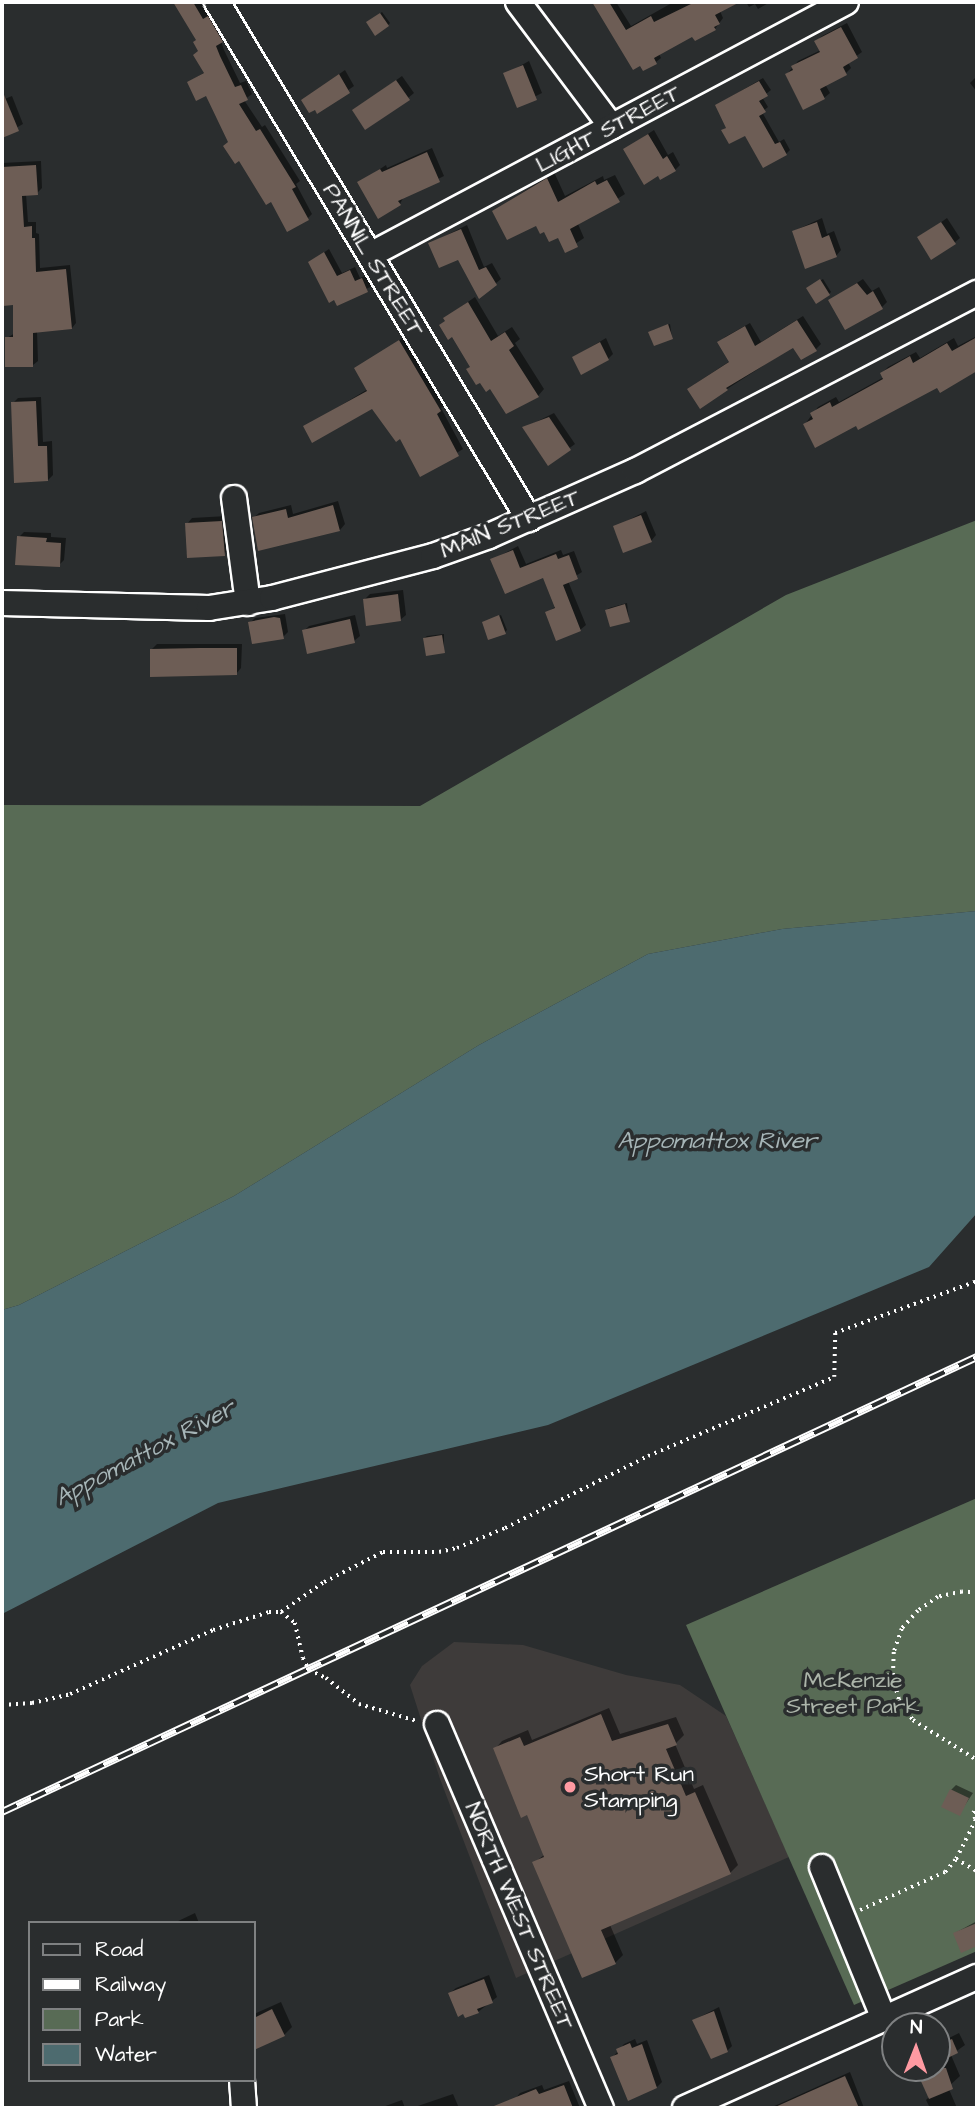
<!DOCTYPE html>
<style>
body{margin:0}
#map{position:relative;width:979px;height:2110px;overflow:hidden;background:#2a2d2e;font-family:"Architects Daughter",sans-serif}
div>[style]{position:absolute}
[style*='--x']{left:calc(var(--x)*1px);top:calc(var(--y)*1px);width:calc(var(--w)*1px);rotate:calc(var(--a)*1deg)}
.built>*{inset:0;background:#3e3b3a}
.green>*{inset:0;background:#586b55}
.water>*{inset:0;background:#4d6b6f}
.shadow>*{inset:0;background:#0007}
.building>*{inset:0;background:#6d5d55}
.path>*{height:3.5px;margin-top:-1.75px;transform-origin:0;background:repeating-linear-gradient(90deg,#fff 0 2px,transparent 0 7px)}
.roads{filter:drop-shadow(2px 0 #fff) drop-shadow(-2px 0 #fff) drop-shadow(0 2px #fff) drop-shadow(0 -2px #fff)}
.minor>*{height:24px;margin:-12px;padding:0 12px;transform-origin:12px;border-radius:12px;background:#2a2d2e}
.rail>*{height:8px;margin-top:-4px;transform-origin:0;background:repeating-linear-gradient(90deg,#2a2d2e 0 16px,#fff 0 32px);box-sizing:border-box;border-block:2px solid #fff}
.dots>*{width:19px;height:19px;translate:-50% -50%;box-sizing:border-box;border:4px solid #2a2d2e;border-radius:50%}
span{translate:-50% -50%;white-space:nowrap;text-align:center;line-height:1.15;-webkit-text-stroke:7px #2a2d2e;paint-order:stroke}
.street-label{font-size:23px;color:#fff}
.park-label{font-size:23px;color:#acb5aa}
.poi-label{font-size:23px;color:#fff}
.left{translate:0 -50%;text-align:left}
.water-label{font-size:24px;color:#a6b5b7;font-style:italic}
.frame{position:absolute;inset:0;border:4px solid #fff;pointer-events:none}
.legend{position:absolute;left:28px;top:1921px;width:228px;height:161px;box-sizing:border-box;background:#2a2d2e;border:2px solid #7f8182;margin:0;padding:9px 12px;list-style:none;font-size:21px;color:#fff}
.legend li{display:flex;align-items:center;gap:14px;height:35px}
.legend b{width:35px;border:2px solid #7f8182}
.north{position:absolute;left:881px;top:2012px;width:70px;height:70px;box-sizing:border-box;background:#2a2d2e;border:2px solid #7f8182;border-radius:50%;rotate:1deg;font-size:19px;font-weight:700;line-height:28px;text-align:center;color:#fff}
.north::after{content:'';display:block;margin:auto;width:24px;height:32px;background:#ff9aa2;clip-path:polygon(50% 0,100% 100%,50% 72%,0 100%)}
</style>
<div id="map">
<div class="built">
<i style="clip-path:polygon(454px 1642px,523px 1645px,626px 1675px,680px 1685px,726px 1716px,789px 1857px,516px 1978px,440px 1779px,410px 1685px,422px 1666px)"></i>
</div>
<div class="green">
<i style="clip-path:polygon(977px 520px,977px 911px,782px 929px,648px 954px,479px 1045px,234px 1196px,19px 1305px,2px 1310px,2px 805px,420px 806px,786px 595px)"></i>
<i style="clip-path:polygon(977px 1498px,977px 1951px,854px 2005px,686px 1625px)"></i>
</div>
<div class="water">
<i style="clip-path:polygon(977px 911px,977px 1213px,929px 1267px,548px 1425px,218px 1503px,2px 1614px,2px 1310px,19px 1305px,234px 1196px,479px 1045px,648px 954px,782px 929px)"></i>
</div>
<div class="shadow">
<i style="clip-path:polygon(175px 2px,200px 2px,208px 15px,213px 12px,227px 35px,221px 41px,224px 50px,240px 83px,246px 81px,252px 94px,244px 100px,262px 127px,265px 125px,300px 181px,296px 184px,312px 214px,307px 219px,272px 200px,230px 141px,207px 94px,189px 82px,205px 72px,198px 40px)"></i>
<i style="clip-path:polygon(599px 2px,616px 2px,631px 26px,670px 4px,669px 2px,737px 2px,720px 11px,723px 18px,715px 29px,693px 35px,659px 54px,661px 58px,656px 62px,596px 5px)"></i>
<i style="clip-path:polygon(746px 2px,770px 2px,758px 9px,755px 4px,749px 7px)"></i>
<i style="clip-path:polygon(382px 12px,390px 23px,388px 25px,370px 21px)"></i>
<i style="clip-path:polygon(847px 23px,862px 52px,848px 62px,851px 68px,846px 73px,825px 84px,830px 93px,824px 98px,787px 74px,798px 61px,821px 50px,816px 42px,822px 36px)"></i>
<i style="clip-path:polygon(529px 61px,542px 93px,518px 105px,505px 74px)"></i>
<i style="clip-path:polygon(345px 70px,354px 86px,318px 111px,309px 95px)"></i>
<i style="clip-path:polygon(402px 76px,414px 93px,408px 98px,354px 110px)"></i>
<i style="clip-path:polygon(977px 76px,977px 92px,970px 83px)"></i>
<i style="clip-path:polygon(763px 78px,771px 90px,762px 97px,768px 107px,762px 112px,779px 142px,784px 139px,790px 150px,786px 154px,746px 134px,723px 130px,727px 127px,717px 105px)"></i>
<i style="clip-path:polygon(12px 96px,23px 124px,2px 136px,2px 100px)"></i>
<i style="clip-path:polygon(654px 130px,668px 155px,673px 152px,680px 165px,675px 170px,625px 149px)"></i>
<i style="clip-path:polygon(432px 148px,444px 176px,404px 196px,400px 204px,359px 183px,386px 165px,387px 168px)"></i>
<i style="clip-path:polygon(41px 161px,42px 188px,37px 193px,26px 194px,28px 222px,36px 222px,36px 233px,39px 234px,40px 268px,70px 265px,76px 323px,72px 328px,37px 331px,38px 361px,33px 365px,7px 338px,15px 333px,14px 303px,5px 304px,2px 163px)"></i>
<i style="clip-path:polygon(554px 172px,565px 196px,603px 176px,604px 180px,615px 175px,625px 194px,578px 224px,584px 238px,566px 250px,559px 236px,537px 223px,494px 211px)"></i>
<i style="clip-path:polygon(822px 218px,827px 234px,834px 231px,841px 250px,836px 256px,794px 231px)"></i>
<i style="clip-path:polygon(947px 218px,960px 238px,954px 243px,919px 238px)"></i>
<i style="clip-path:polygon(467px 225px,484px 267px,492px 263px,501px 279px,495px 284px,459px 258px,431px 243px)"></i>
<i style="clip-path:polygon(329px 249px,342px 273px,355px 267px,360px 278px,367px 275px,372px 286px,338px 304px,310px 262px)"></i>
<i style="clip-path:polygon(823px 279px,831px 292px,829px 294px,808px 288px)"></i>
<i style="clip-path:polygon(863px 279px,872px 291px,879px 287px,887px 302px,882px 307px,830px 300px)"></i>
<i style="clip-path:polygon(475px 297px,498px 336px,512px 327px,520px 339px,515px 343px,544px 389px,538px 396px,491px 387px,471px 366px,445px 318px)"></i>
<i style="clip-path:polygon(803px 316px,821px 344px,816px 349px,794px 346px,727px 389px,695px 384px,730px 361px,720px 342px,725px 337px,750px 323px,761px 342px)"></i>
<i style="clip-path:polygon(670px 324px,672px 338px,651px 332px,653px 330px)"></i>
<i style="clip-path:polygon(977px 336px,977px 368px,940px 391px,937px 385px,857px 424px,805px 424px,818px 407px,836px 397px,839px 402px,884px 377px,882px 373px,888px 367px,916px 352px,920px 358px,954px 338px,958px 346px)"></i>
<i style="clip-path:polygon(404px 337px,445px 405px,441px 408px,463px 449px,421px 475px,400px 437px,373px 407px,305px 427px,368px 389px,356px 369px)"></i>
<i style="clip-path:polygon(606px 338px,613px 354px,608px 359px,574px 357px)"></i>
<i style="clip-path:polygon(41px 397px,43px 442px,52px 441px,53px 475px,48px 480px,13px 403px,18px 398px)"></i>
<i style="clip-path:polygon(554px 413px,575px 444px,548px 464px,524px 428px)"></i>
<i style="clip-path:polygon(338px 501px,345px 524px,340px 530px,253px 518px,259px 513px,291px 505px,293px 514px)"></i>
<i style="clip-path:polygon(646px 511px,656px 535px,651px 541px,615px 527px)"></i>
<i style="clip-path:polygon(227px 516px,229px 549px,224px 554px,187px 524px,192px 518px)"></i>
<i style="clip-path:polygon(24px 532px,51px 533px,51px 537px,66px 538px,64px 560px,59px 565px,19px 537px)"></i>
<i style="clip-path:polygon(518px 546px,526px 564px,561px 550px,563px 555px,574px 551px,582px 572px,568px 581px,586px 625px,580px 630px,547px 613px,556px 606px,544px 575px,492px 560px)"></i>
<i style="clip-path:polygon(403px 590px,406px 615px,400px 620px,365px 599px,370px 594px)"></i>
<i style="clip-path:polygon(627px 603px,629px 620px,607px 610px,609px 608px)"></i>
<i style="clip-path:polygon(285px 614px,288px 632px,283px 637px,250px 623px,255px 618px)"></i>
<i style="clip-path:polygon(355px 615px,360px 636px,354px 641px,304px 631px,309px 626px)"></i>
<i style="clip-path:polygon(501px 615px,507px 630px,505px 632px,484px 622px)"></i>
<i style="clip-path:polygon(444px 634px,444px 652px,424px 638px,427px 636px)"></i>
<i style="clip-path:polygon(157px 644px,242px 644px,241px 668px,236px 674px,152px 649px)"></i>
<i style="clip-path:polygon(609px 1708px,620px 1734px,676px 1717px,684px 1735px,675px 1744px,694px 1789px,703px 1785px,738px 1865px,730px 1873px,610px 1925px,623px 1955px,615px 1963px,534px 1863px,545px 1854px,528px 1813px,495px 1749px,502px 1741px,528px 1730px,532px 1740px)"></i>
<i style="clip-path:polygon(956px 1785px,973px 1793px,959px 1814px,951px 1790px)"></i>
<i style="clip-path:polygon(195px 1913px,199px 1923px,174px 1923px)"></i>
<i style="clip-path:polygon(977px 1921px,977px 1944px,962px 1951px,955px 1933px)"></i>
<i style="clip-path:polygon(489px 1975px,497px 1997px,478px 2012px,450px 1993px,456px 1988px)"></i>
<i style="clip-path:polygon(281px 2002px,292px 2027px,284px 2035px,254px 2047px,254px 2014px)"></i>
<i style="clip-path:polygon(719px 2007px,732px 2046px,727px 2051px,694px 2020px)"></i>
<i style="clip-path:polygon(940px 2029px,945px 2040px,959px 2033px,965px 2045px,951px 2055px,960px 2076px,948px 2087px,957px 2108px,930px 2108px,926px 2100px,930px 2096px,917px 2068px,937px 2068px,937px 2036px,941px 2034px,937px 2031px)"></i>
<i style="clip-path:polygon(635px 2039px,637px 2044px,647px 2040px,662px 2082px,657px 2087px,612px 2058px,624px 2044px)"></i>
<i style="clip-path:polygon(850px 2072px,864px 2108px,770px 2108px)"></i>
<i style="clip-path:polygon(569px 2081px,580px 2108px,519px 2108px,515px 2099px,520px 2093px,542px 2085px,544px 2090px)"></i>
<i style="clip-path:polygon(453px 2094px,459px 2108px,412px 2108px)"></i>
<i style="clip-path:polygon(402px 2100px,405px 2108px,379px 2108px,380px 2108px)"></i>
</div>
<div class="building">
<i style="clip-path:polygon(173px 2px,193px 2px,203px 19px,208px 16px,223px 42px,216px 46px,220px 56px,235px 87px,241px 85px,248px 100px,239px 104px,256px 131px,260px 129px,296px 187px,292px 189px,309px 220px,287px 232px,271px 202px,266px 205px,239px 161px,235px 164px,223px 146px,228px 142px,206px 96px,196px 101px,187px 82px,204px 73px,193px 55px,198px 51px,193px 42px,196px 40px)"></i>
<i style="clip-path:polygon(592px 2px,609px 2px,626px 30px,651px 16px,654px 22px,695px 2px,740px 2px,715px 15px,720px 24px,714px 27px,716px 30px,695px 41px,692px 37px,654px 58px,657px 64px,643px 71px,640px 66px,633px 70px)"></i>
<i style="clip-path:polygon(380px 13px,389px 26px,375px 36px,366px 22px)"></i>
<i style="clip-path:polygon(841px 27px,858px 58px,843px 67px,847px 75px,820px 89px,825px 99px,803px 110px,785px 74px,793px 70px,791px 66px,820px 52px,814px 41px)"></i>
<i style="clip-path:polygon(523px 65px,537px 100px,517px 108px,503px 73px)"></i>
<i style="clip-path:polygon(339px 74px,350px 93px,317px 114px,315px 110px,309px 113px,301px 100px)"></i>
<i style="clip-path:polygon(396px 80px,410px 100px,365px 130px,352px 110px)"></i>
<i style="clip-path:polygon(759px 81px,768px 96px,759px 101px,766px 112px,759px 116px,775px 144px,780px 142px,787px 155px,763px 168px,745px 136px,729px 144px,721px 130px,726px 128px,715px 105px)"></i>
<i style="clip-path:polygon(2px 90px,19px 131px,2px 138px)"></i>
<i style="clip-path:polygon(648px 134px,663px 159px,667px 156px,676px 171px,660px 180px,658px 176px,644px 185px,623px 149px)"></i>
<i style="clip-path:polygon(427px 152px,440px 182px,398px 201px,401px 205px,378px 219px,357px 182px,380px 169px,382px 172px)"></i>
<i style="clip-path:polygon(36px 165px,38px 195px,22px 196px,24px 227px,32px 226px,32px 238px,35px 238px,36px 272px,66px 269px,72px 329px,33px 333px,33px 367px,5px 367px,5px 337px,13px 337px,13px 305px,3px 306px,2px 167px)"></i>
<i style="clip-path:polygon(547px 178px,558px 202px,595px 181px,597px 185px,607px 180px,620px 202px,570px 229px,578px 247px,565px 253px,558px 238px,549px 242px,544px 232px,540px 234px,536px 226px,507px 240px,492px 211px)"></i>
<i style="clip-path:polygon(817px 222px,822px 238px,829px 235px,837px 257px,805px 269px,792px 231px)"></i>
<i style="clip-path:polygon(941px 222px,956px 244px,931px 260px,917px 237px)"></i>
<i style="clip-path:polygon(461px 229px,479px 270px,486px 267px,497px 285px,479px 299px,458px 260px,439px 268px,428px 243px)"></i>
<i style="clip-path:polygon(324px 252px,337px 276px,350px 270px,355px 281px,362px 278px,368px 292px,337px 306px,334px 300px,329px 303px,308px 262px)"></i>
<i style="clip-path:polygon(820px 279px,830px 295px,816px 304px,806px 288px)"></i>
<i style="clip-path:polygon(857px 283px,867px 295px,873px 291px,883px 309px,845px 330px,828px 300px)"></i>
<i style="clip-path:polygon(468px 302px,491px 341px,505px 332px,514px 346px,509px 350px,539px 397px,506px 414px,490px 389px,486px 392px,480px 383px,476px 385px,466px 369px,470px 367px,452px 337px,448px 340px,439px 325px,445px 321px,443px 318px)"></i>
<i style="clip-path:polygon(797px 320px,817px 351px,801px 360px,793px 348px,726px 388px,728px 390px,700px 409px,687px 389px,729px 362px,717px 342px,745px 326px,755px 346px)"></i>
<i style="clip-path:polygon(668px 324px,673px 339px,654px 346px,648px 332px)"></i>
<i style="clip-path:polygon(977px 337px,977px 371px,940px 393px,937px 388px,858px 430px,856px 426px,815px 448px,803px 424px,813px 419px,810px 413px,830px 402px,832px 407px,883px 379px,880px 373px,910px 356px,913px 363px,947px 343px,952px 351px)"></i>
<i style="clip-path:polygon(399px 340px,441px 411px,437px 414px,459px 456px,420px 477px,400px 439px,396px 442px,372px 409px,312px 443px,303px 426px,367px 391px,354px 368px)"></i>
<i style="clip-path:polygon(600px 342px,609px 360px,581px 375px,572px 357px)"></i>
<i style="clip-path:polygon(36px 401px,38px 446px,47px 446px,48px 481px,14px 483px,11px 402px)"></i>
<i style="clip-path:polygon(549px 417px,571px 450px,548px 466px,522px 427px)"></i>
<i style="clip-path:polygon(333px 505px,340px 531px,258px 551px,252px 517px,286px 509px,288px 518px)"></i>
<i style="clip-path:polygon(641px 515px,652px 542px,623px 553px,613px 526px)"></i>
<i style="clip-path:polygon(222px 521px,225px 556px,187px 558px,185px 523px)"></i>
<i style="clip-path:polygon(17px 536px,47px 538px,46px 542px,61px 543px,60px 567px,15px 565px)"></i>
<i style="clip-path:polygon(513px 550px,520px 568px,556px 554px,558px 559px,569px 555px,578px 579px,563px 585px,581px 631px,556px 641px,545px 612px,555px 608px,543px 578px,505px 594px,490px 559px)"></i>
<i style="clip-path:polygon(398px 594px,401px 621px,366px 626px,363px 599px)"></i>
<i style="clip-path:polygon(625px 604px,630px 622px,610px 627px,605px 610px)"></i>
<i style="clip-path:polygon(499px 615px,506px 634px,488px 640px,482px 622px)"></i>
<i style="clip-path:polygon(274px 617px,280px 618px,284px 639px,252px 644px,248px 622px)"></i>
<i style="clip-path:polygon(350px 619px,355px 643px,307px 654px,302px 630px)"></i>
<i style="clip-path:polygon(442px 635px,445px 653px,426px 656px,423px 638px)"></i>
<i style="clip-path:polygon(200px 648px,237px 648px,237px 675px,150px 677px,150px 649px)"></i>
<i style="clip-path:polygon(601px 1714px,612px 1741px,668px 1724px,677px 1745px,666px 1749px,686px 1796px,695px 1792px,731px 1874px,601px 1930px,616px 1964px,582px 1978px,532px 1862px,544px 1857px,527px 1815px,521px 1818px,493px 1748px,520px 1737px,524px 1746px)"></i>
<i style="clip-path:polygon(950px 1789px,969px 1798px,960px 1816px,941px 1807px)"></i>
<i style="clip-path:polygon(977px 1923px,977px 1946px,961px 1953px,953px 1933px)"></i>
<i style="clip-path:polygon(484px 1979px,493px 2003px,477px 2009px,479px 2013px,465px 2018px,463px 2014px,458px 2017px,448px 1993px)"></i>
<i style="clip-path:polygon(272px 2009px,285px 2036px,254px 2050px,254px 2018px)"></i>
<i style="clip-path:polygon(714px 2011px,728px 2052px,711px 2059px,692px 2020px)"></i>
<i style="clip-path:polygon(952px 2039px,958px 2053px,937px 2063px,937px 2046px)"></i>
<i style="clip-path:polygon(630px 2043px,632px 2048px,642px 2044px,657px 2088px,628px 2101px,610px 2057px,618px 2054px,616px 2049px)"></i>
<i style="clip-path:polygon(915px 2068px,946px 2068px,953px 2089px,929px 2099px)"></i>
<i style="clip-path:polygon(845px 2076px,859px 2108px,773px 2108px,811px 2091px)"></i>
<i style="clip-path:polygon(564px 2085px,573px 2108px,489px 2108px,536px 2089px,539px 2094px)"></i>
</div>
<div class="path">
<i style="--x:977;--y:1593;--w:15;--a:-176"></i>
<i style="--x:962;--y:1592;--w:25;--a:168"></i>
<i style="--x:938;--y:1597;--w:24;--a:145"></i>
<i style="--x:918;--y:1611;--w:24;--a:132"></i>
<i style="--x:902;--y:1629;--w:24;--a:109"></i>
<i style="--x:894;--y:1652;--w:25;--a:92"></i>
<i style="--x:893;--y:1677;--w:24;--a:75"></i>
<i style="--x:899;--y:1700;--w:24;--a:55"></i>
<i style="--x:913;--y:1720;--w:75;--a:32"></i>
<i style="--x:281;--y:1612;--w:52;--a:-34.9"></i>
<i style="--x:324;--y:1582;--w:66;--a:-27"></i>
<i style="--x:383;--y:1552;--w:56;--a:0"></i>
<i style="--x:439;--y:1552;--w:18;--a:-13"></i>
<i style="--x:457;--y:1548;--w:52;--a:-22.6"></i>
<i style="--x:505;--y:1528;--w:160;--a:-26.7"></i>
<i style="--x:648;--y:1456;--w:202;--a:-23"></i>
<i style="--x:834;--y:1377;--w:44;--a:-88.7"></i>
<i style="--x:835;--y:1333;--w:151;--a:-20.1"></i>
<i style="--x:2;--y:1705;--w:30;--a:-4"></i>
<i style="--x:32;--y:1703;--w:39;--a:-13"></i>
<i style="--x:70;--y:1694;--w:157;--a:-24.1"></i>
<i style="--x:213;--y:1630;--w:59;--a:-17.8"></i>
<i style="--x:269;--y:1612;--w:12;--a:0"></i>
<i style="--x:281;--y:1612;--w:18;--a:38"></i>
<i style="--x:295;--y:1623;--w:36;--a:77"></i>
<i style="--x:303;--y:1658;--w:13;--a:63"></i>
<i style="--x:309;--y:1670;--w:19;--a:25"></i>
<i style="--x:326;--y:1678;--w:42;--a:38.2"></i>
<i style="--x:359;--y:1704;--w:60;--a:16.3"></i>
<i style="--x:975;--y:1819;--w:6;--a:-108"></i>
<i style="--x:973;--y:1813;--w:6;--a:-51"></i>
<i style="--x:956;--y:1859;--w:24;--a:30"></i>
<i style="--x:860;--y:1910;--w:93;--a:-24.1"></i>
<i style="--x:945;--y:1872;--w:17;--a:-50"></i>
<i style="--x:956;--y:1859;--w:45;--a:-63.4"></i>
</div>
<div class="roads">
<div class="minor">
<i style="--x:217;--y:2;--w:604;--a:58.89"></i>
<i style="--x:518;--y:2;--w:156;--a:53.1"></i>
<i style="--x:370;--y:255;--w:539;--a:-27.99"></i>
<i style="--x:234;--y:498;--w:106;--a:82.4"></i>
<i style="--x:2;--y:603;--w:207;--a:1.4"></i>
<i style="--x:209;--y:608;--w:64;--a:-9"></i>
<i style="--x:272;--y:598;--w:166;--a:-14.6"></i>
<i style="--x:433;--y:556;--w:59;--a:-19.7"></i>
<i style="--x:489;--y:536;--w:160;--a:-24"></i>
<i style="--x:635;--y:471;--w:386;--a:-27.5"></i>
<i style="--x:437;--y:1724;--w:418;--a:66.9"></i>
<i style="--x:822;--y:1867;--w:164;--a:67.8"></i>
<i style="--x:242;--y:2080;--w:28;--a:86"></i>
<i style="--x:685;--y:2108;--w:320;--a:-24.2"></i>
</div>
</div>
<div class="rail">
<i style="--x:2;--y:1812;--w:1076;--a:-25.02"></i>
</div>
<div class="dots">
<i style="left:570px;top:1787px;background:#ff9aa2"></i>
</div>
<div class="street-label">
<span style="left:608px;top:129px;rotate:-28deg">LIGHT STREET</span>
<span style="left:373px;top:260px;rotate:59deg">PANNIL STREET</span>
<span style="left:510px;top:524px;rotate:-22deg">MAIN STREET</span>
<span style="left:519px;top:1916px;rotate:67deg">NORTH WEST STREET</span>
</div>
<div class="park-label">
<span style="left:853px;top:1693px">McKenzie<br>Street Park</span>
</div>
<div class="poi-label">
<span class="left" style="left:584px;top:1787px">Short Run<br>Stamping</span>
</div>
<div class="water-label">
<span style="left:717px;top:1142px">Appomattox River</span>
<span style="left:145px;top:1454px;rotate:-28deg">Appomattox River</span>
</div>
<div class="frame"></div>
<ul class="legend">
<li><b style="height:9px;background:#2a2d2e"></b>Road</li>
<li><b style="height:9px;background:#fff"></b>Railway</li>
<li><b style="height:19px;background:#586b55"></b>Park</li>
<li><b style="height:19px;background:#4d6b6f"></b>Water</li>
</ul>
<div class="north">N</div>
</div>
